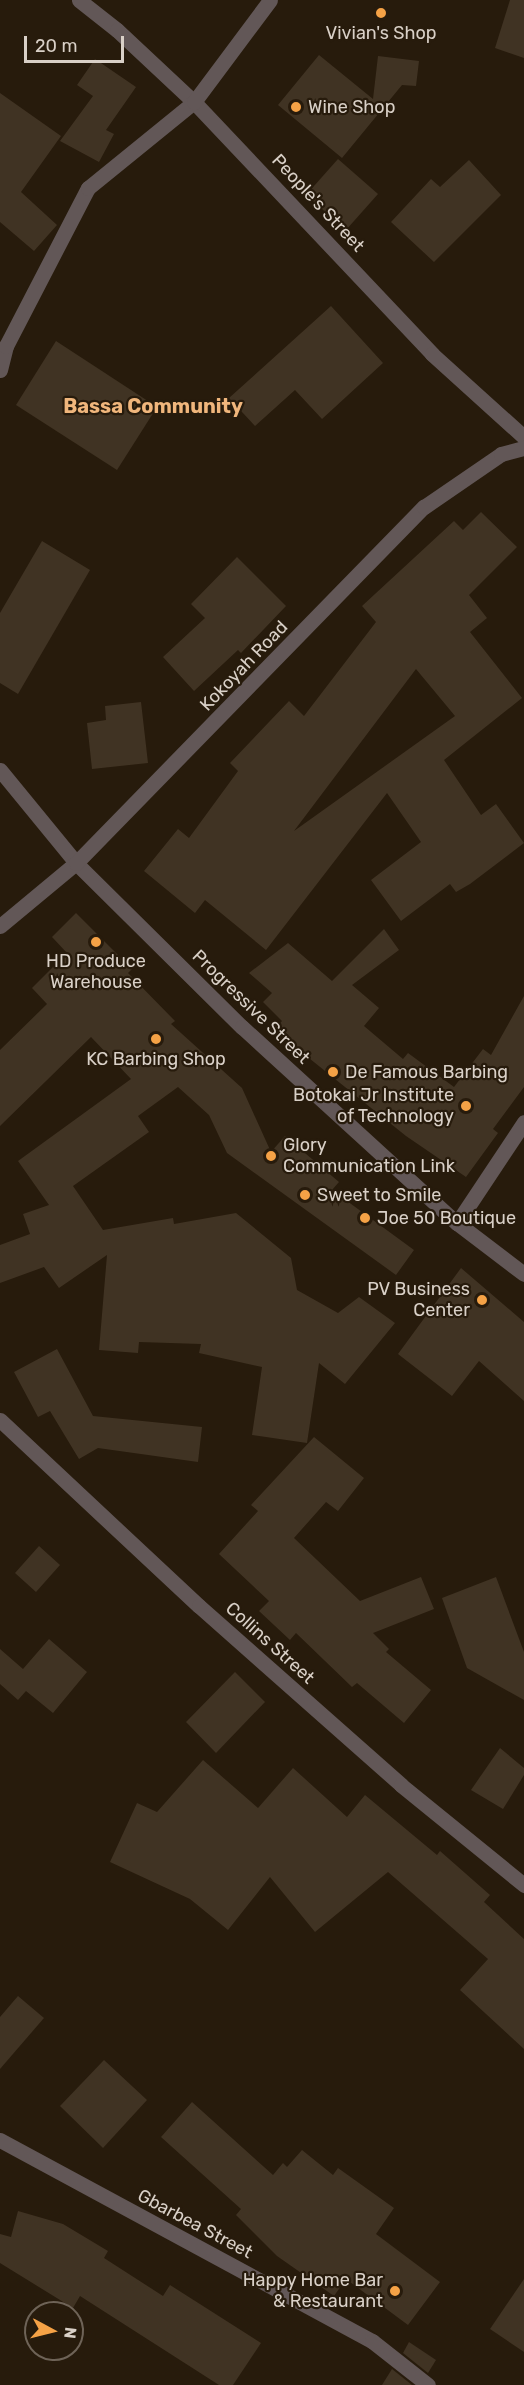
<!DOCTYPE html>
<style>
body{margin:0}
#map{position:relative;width:524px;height:2385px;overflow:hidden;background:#271b0c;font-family:Rubik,sans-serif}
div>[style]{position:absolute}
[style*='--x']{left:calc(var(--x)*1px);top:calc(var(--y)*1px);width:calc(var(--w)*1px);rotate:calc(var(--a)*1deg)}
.building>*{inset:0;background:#403323}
.street>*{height:15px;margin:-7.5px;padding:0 7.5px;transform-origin:7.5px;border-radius:7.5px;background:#625757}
.dots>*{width:16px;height:16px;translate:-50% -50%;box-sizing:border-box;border:3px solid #271b0c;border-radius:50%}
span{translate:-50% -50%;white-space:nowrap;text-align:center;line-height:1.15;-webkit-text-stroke:4.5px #271b0c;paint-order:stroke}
.poi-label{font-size:18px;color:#d9d0c7}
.left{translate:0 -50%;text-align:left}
.right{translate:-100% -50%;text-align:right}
.street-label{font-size:18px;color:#d9d0c7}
.neighbourhood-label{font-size:20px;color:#f0b67c;font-weight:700}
.north{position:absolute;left:24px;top:2301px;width:60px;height:60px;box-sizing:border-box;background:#271b0c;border:2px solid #6e6357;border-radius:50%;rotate:97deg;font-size:16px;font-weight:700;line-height:24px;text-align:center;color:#d9d0c7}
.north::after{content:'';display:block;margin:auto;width:21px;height:27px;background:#f5a246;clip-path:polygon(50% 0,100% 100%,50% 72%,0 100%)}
.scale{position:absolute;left:24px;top:36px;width:100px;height:27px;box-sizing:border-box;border:3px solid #d9d0c7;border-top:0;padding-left:8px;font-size:18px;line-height:21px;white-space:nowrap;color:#d9d0c7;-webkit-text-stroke:4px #271b0c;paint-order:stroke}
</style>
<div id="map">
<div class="building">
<i style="clip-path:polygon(510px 0,524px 0,524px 58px,495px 48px)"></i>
<i style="clip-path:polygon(319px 55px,373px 99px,378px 56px,419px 61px,416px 86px,402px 85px,342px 158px,278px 105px)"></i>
<i style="clip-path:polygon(95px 59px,136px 87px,106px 130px,114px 134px,99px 162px,60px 141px,93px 96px,77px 85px)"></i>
<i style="clip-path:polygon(0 93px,61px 136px,21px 192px,57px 225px,34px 251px,0 222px)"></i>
<i style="clip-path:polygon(338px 159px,378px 194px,346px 230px,306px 195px)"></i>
<i style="clip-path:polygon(469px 160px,501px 195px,434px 262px,391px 222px,431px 179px,440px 187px)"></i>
<i style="clip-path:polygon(331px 306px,383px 363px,322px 419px,295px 390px,255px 426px,229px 398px)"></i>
<i style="clip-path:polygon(56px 341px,157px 407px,117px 470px,16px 405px)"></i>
<i style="clip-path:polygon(evenodd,481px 512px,517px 547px,469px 595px,487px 618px,470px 632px,522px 698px,444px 760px,481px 815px,496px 804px,524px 843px,470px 884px,456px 892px,450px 884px,401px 921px,371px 880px,421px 842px,387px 793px,266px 950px,205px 900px,195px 913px,144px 871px,178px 829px,189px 838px,238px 771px,230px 763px,289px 701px,304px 716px,376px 622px,362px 606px,454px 521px,463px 530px,481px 512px,416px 669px,455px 716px,294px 831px,416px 669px)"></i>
<i style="clip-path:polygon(42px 541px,90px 570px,18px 694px,0 683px,0 613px)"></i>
<i style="clip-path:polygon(237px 557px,286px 606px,241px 653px,238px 650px,194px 691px,163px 657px,205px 618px,191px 604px)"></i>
<i style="clip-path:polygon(141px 702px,148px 763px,92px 769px,87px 723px,106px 720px,105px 706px)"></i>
<i style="clip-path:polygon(76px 913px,132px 969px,128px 973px,175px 1021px,171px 1024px,242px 1088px,271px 1152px,285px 1136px,339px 1182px,332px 1190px,414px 1250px,396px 1275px,227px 1153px,209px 1115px,178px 1087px,138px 1116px,149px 1132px,73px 1186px,103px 1230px,173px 1218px,174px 1224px,236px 1213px,291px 1258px,297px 1290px,338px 1313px,359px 1297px,395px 1323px,345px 1384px,319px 1363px,307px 1443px,252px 1435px,262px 1367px,199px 1353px,201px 1344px,139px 1342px,138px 1353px,99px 1350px,107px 1255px,59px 1288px,44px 1267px,0 1283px,0 1245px,30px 1234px,23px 1214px,49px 1205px,18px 1161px,131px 1079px,91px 1037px,0 1126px,0 1050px,47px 1004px,32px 988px,67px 953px,52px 937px)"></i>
<i style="clip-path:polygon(384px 929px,399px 950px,352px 985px,379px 1008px,364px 1026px,403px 1059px,408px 1053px,454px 1087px,483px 1049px,491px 1055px,524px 996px,524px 1087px,493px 1129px,498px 1133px,466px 1177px,406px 1136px,274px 1030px,282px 1021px,263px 1002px,272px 993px,249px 973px,288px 943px,332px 981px)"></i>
<i style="clip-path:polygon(461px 1268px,524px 1322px,524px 1401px,479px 1361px,452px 1396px,398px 1354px)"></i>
<i style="clip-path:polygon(57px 1349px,93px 1416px,202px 1427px,198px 1462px,98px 1448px,79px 1459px,50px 1411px,38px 1417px,14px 1372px)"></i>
<i style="clip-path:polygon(314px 1437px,364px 1478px,338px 1511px,326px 1502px,294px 1538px,360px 1601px,421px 1577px,434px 1609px,373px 1633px,389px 1649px,386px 1652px,431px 1690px,404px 1723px,357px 1683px,352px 1687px,296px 1633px,290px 1640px,259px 1611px,269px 1601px,219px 1554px,258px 1511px,251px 1505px)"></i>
<i style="clip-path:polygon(39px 1546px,60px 1565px,36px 1592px,15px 1573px)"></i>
<i style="clip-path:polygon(496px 1577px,524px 1652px,524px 1700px,467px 1668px,442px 1598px)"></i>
<i style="clip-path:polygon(49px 1639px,87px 1672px,53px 1713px,26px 1691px,18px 1700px,0 1684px,0 1649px,23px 1669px)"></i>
<i style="clip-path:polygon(235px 1672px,265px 1702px,216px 1753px,186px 1722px)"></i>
<i style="clip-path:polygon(500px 1748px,524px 1768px,524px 1775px,503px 1809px,471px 1790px)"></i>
<i style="clip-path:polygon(203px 1760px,258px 1808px,293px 1768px,347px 1817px,365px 1795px,437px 1855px,440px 1851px,490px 1895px,484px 1902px,524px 1939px,524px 2049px,460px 1990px,488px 1959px,388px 1872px,315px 1932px,270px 1877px,228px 1930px,190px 1899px,110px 1862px,137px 1803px,157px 1812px)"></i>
<i style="clip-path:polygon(18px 1996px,44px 2018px,0 2069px,0 2017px)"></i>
<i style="clip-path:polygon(104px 2060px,147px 2100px,103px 2148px,60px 2106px)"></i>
<i style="clip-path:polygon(192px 2102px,273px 2175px,283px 2163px,287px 2167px,302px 2150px,333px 2175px,338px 2168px,394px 2208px,376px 2234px,440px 2282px,408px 2325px,346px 2279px,334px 2296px,277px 2256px,236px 2215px,241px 2209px,161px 2137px)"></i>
<i style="clip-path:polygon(18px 2211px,63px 2224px,108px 2251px,104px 2258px,163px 2296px,170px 2285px,261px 2343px,233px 2385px,219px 2385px,80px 2296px,73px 2308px,0 2263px,0 2234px,11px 2237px)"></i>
<i style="clip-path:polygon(524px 2279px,524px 2352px,490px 2329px)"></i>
<i style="clip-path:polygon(409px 2342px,436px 2360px,428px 2373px,403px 2353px)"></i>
<i style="clip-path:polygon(392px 2369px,412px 2385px,382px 2385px)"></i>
</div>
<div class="street">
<i style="--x:79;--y:0;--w:48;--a:38.3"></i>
<i style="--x:117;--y:30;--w:105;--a:43.1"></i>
<i style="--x:194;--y:102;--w:347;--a:46.6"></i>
<i style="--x:432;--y:354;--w:124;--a:42.1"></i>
<i style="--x:0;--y:370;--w:25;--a:-76"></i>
<i style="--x:6;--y:346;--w:178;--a:-62.6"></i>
<i style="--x:88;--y:188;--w:136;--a:-39.1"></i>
<i style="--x:194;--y:102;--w:127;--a:-53.3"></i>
<i style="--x:0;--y:770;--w:120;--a:50.7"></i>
<i style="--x:76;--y:863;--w:233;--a:44.7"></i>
<i style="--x:242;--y:1027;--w:291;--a:42.4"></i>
<i style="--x:457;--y:1223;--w:84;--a:37.3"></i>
<i style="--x:0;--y:926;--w:99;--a:-39.7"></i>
<i style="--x:76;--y:863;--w:498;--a:-45.7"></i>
<i style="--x:424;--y:507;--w:93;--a:-34.5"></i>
<i style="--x:501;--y:454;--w:24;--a:-15"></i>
<i style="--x:457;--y:1223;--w:121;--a:-56.4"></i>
<i style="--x:0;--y:1420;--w:272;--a:43.1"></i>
<i style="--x:199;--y:1606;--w:270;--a:41.5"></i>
<i style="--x:401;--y:1785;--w:159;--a:39.1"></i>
<i style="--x:0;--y:2140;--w:423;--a:28.4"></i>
<i style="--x:372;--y:2341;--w:71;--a:38.2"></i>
</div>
<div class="dots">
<i style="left:381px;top:13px;background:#f5a246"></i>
<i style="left:296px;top:107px;background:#f5a246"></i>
<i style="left:96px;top:942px;background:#f5a246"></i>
<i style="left:156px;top:1039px;background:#f5a246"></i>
<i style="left:333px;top:1072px;background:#f5a246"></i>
<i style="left:466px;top:1106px;background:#f5a246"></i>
<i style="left:271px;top:1156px;background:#f5a246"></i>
<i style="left:305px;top:1195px;background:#f5a246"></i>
<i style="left:365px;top:1218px;background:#f5a246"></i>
<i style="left:482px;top:1300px;background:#f5a246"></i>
<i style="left:395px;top:2291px;background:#f5a246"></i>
</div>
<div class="poi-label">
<span style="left:381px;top:33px">Vivian's Shop</span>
<span class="left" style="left:308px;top:107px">Wine Shop</span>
<span style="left:96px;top:972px">HD Produce<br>Warehouse</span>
<span style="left:156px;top:1059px">KC Barbing Shop</span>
<span class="left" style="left:345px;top:1072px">De Famous Barbing</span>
<span class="right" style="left:454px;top:1106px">Botokai Jr Institute<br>of Technology</span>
<span class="left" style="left:283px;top:1156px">Glory<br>Communication Link</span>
<span class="left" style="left:317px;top:1195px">Sweet to Smile</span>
<span class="left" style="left:377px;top:1218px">Joe 50 Boutique</span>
<span class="right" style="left:470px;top:1300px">PV Business<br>Center</span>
<span class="right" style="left:383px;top:2291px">Happy Home Bar<br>&amp; Restaurant</span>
</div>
<div class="street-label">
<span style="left:318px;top:203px;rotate:47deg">People's Street</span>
<span style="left:244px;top:666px;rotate:-46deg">Kokoyah Road</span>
<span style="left:251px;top:1007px;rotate:44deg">Progressive Street</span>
<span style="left:270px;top:1643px;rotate:42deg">Collins Street</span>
<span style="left:195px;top:2224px;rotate:28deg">Gbarbea Street</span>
</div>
<div class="neighbourhood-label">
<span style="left:153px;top:406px">Bassa Community</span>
</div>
<div class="north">N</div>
<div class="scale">20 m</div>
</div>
